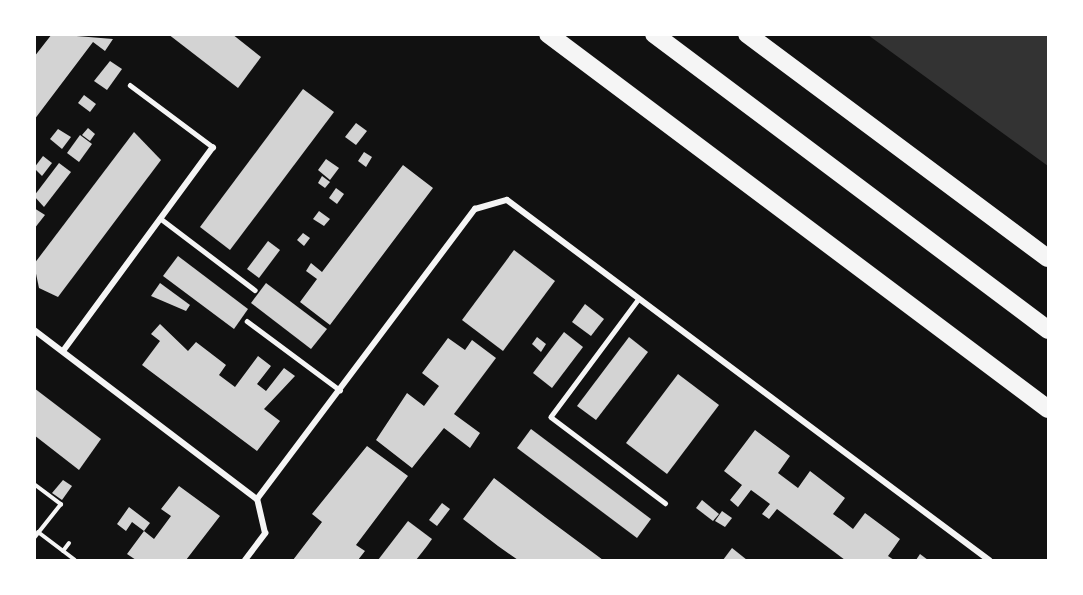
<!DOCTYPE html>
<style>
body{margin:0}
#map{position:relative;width:1083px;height:595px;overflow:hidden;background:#111;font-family:"Open Sans",sans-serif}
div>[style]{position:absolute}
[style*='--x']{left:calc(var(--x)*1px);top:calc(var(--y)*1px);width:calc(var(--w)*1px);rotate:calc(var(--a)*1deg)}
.water>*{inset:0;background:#333}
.building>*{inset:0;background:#d3d3d3}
.path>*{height:4px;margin:-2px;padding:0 2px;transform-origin:2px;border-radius:2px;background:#f5f5f5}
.service>*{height:4.5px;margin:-2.25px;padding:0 2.25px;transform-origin:2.25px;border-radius:2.25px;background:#f5f5f5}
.minor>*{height:6px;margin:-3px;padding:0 3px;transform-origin:3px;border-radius:3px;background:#f5f5f5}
.motorway>*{height:18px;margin:-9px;padding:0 9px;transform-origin:9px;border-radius:9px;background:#f5f5f5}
span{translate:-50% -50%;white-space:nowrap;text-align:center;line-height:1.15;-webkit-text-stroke:4.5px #fff;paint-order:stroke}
.frame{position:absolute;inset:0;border:36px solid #fff;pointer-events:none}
</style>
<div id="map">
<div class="water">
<i style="clip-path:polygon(868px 35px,1048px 35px,1048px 166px)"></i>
</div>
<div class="building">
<i style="clip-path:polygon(52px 34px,113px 39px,105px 51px,93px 42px,34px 120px,34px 57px)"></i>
<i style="clip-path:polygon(168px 34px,232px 34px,261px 57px,238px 88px)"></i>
<i style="clip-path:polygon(110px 61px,122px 69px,107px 90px,94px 81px)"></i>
<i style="clip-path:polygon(303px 89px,334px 112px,230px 250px,200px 227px)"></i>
<i style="clip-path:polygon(84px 95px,96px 104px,90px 112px,78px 103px)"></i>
<i style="clip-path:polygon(356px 123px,367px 131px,356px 145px,345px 137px)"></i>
<i style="clip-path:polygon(88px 128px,95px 134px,90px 141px,82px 135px)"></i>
<i style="clip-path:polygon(58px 129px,71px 137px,62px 149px,50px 139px)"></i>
<i style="clip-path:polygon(134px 132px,161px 160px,58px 297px,39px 288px,34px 264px)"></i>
<i style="clip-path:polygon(80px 135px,92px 144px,79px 162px,67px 153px)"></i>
<i style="clip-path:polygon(364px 152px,372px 157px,366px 167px,358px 161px)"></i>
<i style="clip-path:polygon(43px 156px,52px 163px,42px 176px,34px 168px)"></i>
<i style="clip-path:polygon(326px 159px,339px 168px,330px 180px,318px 170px)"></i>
<i style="clip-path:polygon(59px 163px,71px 172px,44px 207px,34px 196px)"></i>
<i style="clip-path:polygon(403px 165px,433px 188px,330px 325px,300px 302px,317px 279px,306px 271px,311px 263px,322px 272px)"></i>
<i style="clip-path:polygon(322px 176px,330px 182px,325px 188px,318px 183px)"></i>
<i style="clip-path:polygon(336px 188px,344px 194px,337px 204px,329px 198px)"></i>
<i style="clip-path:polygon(34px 208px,45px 215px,34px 229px)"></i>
<i style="clip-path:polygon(319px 211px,330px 219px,324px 226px,313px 219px)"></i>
<i style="clip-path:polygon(303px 233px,310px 238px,304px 246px,297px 240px)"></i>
<i style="clip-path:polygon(268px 241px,280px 250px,259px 278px,247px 269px)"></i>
<i style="clip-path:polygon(514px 250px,555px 281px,503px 351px,462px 320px)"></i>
<i style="clip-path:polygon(178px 256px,248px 309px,234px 329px,163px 276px)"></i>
<i style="clip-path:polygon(160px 283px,190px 305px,186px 311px,151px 296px)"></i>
<i style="clip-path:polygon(266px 283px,327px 329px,311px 349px,251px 303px)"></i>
<i style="clip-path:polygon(585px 304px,604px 319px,591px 336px,572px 322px)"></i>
<i style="clip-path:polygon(160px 324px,188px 351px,196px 342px,226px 365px,219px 375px,235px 387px,258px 356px,271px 366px,257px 384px,266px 391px,284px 368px,295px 376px,264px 409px,280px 421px,257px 451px,142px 365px,160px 341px,151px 334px)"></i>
<i style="clip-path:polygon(564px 332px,583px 347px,552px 388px,533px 373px)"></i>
<i style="clip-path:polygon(537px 337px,546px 344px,541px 352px,532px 344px)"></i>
<i style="clip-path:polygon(629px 337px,648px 352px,596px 420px,577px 406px)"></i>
<i style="clip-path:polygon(448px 338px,465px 350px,472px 340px,496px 358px,454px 414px,480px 433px,470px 448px,444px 428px,412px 468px,376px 440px,407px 393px,424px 406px,439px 386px,422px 373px)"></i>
<i style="clip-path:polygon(678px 374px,719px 405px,667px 474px,626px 443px)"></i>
<i style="clip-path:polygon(34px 388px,101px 439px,79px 470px,34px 435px)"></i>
<i style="clip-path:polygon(531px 429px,651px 519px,637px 538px,517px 448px)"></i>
<i style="clip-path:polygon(755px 430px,790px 456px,778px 473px,798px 488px,810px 471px,845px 498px,833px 514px,843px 521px,853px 529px,865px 513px,900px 539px,888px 556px,894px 560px,845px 560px,777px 509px,769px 519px,762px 514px,770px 504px,751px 490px,738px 507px,730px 500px,742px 485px,724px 471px)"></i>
<i style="clip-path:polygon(367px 446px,408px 476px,356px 545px,365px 551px,358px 560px,293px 560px,322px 522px,312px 514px)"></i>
<i style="clip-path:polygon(494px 478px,545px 517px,603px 560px,518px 560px,498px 546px,463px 519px)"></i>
<i style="clip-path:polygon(63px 480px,72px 486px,62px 500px,52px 493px)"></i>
<i style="clip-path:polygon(179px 486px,220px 516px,186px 560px,136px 560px,127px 554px,144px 531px,154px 539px,171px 516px,161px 509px)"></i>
<i style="clip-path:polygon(702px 500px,719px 514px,713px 521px,696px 508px)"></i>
<i style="clip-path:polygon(442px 503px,450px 509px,437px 526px,429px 520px)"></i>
<i style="clip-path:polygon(129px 507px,150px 523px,144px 531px,132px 522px,126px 531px,117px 524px)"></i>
<i style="clip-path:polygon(722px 511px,732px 518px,725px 527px,715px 521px)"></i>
<i style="clip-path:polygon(408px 521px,432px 539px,427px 546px,416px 560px,378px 560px)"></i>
<i style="clip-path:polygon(732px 548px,747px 560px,723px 560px)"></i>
<i style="clip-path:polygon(920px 554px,928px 560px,916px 560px)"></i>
</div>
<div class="path">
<i style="--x:34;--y:484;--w:34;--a:37"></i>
<i style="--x:61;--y:504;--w:43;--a:128.5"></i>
<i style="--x:38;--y:532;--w:46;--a:37.1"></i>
<i style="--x:63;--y:551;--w:10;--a:-53"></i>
</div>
<div class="service">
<i style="--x:130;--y:85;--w:104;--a:36.8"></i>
<i style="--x:160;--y:218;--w:119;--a:37.2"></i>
<i style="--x:639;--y:299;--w:147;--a:126.7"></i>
<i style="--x:551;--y:417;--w:143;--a:37"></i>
<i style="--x:247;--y:321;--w:116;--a:36.6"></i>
</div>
<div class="minor">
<i style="--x:34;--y:330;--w:280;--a:37.2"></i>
<i style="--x:63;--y:351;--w:253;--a:-53.7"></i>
<i style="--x:245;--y:560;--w:34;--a:-53"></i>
<i style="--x:265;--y:533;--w:35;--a:-103"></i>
<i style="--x:257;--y:499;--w:363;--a:-53.1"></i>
<i style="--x:475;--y:209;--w:33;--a:-16"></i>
<i style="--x:507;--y:200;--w:602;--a:36.76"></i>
</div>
<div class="motorway">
<i style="--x:548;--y:34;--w:625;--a:36.87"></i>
<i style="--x:654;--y:34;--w:493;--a:36.9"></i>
<i style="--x:747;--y:34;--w:375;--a:36.7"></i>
</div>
<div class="frame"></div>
</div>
